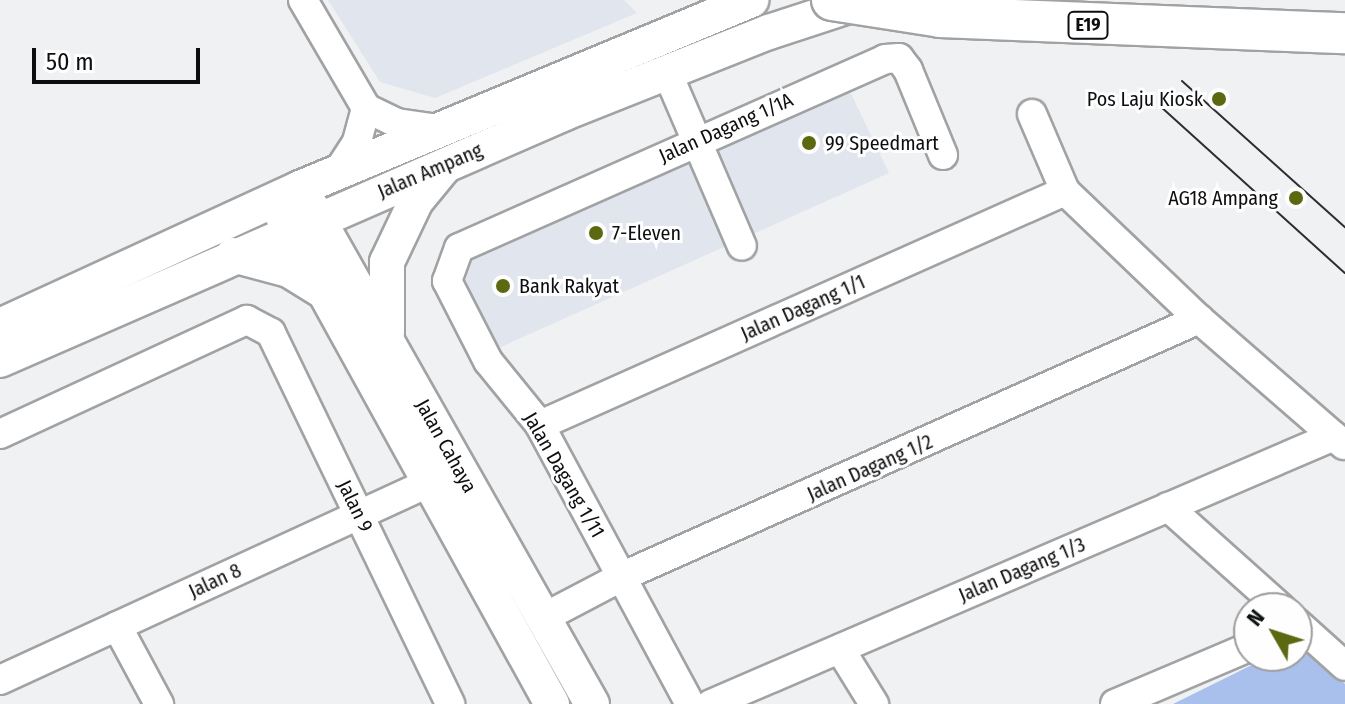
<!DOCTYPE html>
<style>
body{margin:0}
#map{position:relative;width:1345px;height:704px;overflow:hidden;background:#f0f1f3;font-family:"Fira Sans Condensed",sans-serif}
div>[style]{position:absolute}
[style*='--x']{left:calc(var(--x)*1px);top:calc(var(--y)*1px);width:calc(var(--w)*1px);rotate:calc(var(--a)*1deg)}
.built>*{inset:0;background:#e0e5ee}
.green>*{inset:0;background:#a9c0ec}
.roads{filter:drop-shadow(2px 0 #a1a2a4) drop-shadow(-2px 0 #a1a2a4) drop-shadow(0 2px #a1a2a4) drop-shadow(0 -2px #a1a2a4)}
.minor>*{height:28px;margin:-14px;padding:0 14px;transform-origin:14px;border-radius:14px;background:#fff}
.major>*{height:34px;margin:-17px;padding:0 17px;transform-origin:17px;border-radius:17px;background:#fff}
.tram>*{height:2px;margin:-1px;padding:0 1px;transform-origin:1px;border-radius:1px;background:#2d2e2f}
.bridges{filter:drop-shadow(2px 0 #a1a2a4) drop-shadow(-2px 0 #a1a2a4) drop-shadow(0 2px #a1a2a4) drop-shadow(0 -2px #a1a2a4)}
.highway-bridge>*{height:40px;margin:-20px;padding:0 20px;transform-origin:20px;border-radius:20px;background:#fff}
.dots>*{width:22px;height:22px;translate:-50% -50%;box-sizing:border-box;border:4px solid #fefeff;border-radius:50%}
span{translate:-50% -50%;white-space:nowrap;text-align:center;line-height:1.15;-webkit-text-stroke:6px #fefeff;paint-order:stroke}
.shield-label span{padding:2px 6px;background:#fefeff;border:2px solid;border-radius:6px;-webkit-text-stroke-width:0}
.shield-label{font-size:18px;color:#0d0e0f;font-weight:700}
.poi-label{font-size:20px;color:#0d0e0f}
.right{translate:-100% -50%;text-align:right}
.left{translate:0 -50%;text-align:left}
.street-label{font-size:20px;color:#0d0e0f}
.north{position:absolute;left:1233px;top:592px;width:80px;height:80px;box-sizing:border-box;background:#fefeff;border:2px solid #9e9e9f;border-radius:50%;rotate:309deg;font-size:22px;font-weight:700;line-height:32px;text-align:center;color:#0d0e0f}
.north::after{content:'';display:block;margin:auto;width:28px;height:36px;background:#5c6911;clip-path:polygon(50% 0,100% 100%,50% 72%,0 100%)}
.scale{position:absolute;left:32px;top:48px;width:168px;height:36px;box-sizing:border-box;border:4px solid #0d0e0f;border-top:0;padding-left:10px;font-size:24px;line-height:28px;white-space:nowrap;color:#0d0e0f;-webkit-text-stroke:6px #fefeff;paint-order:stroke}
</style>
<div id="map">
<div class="built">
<i style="clip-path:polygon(328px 0,624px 0,637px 13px,435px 98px,380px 82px)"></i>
<i style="clip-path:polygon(845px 81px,889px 173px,492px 351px,456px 281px,464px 255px)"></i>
</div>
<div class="green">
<i style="clip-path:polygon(1300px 641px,1345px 684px,1345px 704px,1173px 704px,1270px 656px,1297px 656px)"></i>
</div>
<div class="roads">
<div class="minor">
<i style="--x:303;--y:0;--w:125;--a:59.7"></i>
<i style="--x:366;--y:108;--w:35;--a:105"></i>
<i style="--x:357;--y:142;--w:37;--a:123"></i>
<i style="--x:667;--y:72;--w:189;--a:66.7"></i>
<i style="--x:366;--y:108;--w:34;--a:26"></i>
<i style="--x:397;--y:123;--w:49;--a:8.3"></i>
<i style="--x:1032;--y:114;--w:84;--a:66.8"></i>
<i style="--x:1065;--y:191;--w:185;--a:43.7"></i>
<i style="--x:1199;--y:319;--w:192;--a:41"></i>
<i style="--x:540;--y:425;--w:575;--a:-24.02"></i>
<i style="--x:0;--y:434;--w:272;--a:-24.8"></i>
<i style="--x:247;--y:320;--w:27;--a:28"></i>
<i style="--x:271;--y:333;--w:412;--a:64.2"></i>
<i style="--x:1168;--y:507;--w:152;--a:41.8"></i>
<i style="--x:543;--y:618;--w:88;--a:-27.7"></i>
<i style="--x:621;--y:577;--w:633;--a:-24.05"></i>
<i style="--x:1297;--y:623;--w:64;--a:41.9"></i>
<i style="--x:117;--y:626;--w:89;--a:61.7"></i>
<i style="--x:840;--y:649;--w:65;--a:58.3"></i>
<i style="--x:0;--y:680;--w:473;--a:-24.7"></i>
<i style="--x:690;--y:704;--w:317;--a:-118.3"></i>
<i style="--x:540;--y:425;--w:82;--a:-129.1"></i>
<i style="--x:488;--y:361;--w:90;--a:-117.1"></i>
<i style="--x:447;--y:281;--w:35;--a:-70"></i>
<i style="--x:459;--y:248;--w:466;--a:-23.9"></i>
<i style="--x:885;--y:59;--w:14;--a:-4"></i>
<i style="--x:899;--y:58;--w:15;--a:53"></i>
<i style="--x:908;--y:70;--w:92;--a:67.6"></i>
<i style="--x:711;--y:704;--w:678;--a:-23.28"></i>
<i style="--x:1115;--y:704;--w:146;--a:-23"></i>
</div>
<div class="major">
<i style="--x:306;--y:198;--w:581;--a:60.52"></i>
<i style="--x:280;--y:211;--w:563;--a:61.11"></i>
<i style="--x:233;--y:255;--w:58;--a:15"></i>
<i style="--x:289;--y:270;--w:40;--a:32"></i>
<i style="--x:0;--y:326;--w:330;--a:-24.7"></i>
<i style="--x:300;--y:188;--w:489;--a:-22.6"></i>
<i style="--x:387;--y:333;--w:71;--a:-90"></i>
<i style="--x:387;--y:262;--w:68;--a:-64.6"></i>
<i style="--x:416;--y:201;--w:44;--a:-50.5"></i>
<i style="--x:0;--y:360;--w:617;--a:-23.61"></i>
<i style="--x:565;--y:113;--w:219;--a:-21.7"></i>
<i style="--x:769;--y:32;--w:100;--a:-18.1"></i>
</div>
</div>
<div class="tram">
<i style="--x:1182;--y:81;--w:219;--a:41.9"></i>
<i style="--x:1160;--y:106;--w:249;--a:42.1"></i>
</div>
<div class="bridges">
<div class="highway-bridge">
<i style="--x:832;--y:0;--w:109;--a:8.9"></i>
<i style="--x:940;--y:17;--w:405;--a:2.3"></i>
</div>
</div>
<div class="dots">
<i style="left:1219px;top:99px;background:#5c6911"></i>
<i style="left:809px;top:143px;background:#5c6911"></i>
<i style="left:1296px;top:198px;background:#5c6911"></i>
<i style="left:596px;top:233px;background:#5c6911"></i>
<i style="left:503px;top:286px;background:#5c6911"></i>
</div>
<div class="shield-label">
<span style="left:1088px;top:25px">E19</span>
</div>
<div class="poi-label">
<span class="right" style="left:1203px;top:99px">Pos Laju Kiosk</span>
<span class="left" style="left:825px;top:143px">99 Speedmart</span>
<span class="right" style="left:1278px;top:198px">AG18 Ampang</span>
<span class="left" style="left:612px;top:233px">7-Eleven</span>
<span class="left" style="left:519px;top:286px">Bank Rakyat</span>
</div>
<div class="street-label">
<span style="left:726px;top:128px;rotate:-24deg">Jalan Dagang 1/1A</span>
<span style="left:430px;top:171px;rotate:-23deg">Jalan Ampang</span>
<span style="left:803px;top:308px;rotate:-24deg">Jalan Dagang 1/1</span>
<span style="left:446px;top:446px;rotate:61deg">Jalan Cahaya</span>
<span style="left:870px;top:468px;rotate:-24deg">Jalan Dagang 1/2</span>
<span style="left:564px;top:475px;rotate:60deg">Jalan Dagang 1/11</span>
<span style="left:355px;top:506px;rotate:64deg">Jalan 9</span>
<span style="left:1022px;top:570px;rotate:-23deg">Jalan Dagang 1/3</span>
<span style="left:215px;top:581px;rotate:-25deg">Jalan 8</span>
</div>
<div class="north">N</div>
<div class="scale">50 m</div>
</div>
